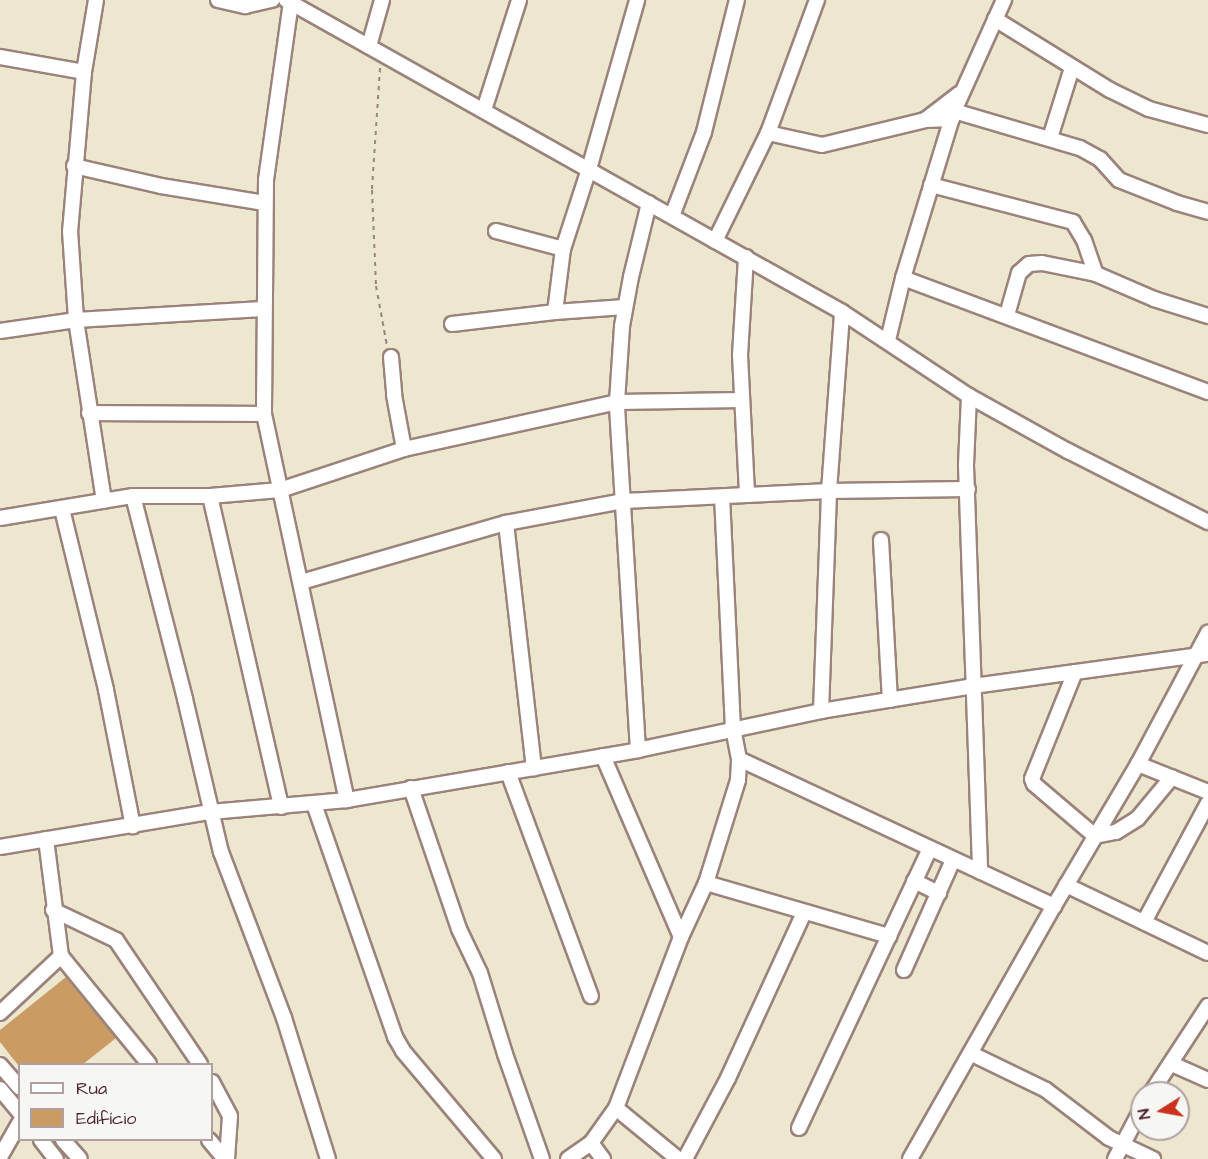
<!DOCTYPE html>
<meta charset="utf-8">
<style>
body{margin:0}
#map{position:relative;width:1208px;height:1159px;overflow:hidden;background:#ece7ce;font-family:"Architects Daughter",sans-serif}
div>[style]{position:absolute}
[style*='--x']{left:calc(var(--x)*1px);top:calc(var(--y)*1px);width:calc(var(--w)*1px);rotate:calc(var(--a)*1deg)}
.building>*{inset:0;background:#ca9b63}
.path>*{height:2px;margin-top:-1px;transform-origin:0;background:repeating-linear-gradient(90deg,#9b837c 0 4.5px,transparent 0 9px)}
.roads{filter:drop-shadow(2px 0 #9b837c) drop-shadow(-2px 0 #9b837c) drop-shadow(0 2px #9b837c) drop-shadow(0 -2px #9b837c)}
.minor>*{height:14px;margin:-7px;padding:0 7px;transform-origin:7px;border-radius:7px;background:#fff}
span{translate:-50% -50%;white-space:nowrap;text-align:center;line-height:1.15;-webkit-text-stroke:4.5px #f6f6f2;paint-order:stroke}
.legend{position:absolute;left:18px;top:1063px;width:195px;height:78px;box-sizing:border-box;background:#f6f6f2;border:2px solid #b1a0a2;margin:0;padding:8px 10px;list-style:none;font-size:18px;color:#4a1f2b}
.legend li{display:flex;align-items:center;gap:12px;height:30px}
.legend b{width:30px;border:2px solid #b1a0a2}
.north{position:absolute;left:1130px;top:1081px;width:60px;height:60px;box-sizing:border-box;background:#f6f6f2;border:2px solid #b1a0a2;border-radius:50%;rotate:259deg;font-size:16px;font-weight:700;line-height:24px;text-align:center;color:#4a1f2b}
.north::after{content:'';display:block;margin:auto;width:21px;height:27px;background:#c8321e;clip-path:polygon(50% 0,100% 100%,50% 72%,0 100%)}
</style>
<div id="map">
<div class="building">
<i style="clip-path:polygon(66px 977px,116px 1038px,82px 1065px,18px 1065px,0 1042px,0 1030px)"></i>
</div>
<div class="path">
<i style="--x:380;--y:68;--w:122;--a:93.8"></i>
<i style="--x:372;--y:190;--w:96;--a:87.6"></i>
<i style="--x:376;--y:286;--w:61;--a:79.6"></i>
</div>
<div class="roads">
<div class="minor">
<i style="--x:96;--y:0;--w:73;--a:99.5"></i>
<i style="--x:84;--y:72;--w:160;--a:95"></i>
<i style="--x:70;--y:231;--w:89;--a:86.1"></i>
<i style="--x:76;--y:320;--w:183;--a:81.2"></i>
<i style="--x:218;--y:0;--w:28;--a:13"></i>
<i style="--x:245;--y:6;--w:28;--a:-13"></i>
<i style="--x:286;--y:0;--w:638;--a:29.3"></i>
<i style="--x:842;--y:312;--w:152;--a:33.5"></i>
<i style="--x:969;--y:396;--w:113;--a:29.1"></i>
<i style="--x:1068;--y:451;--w:157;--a:26.9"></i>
<i style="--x:291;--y:2;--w:180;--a:98"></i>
<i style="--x:266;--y:180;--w:234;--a:90.5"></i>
<i style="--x:264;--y:414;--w:395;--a:77.9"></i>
<i style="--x:995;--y:19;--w:135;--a:31.7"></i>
<i style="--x:1110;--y:90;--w:43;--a:26"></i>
<i style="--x:1149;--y:109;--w:61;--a:15.2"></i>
<i style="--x:369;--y:46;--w:48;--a:-74.2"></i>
<i style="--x:0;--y:57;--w:85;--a:10.1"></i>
<i style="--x:484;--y:110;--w:115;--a:-72.3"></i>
<i style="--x:954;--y:111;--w:131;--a:16.4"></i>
<i style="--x:1080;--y:148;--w:23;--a:29"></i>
<i style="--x:1100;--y:159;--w:28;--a:48"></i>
<i style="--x:1119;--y:180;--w:62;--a:21.6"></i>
<i style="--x:1177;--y:203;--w:32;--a:16"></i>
<i style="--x:925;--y:120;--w:43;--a:-37.4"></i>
<i style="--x:768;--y:133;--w:55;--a:12.5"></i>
<i style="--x:822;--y:145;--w:106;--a:-13.6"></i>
<i style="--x:925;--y:120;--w:27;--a:-2"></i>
<i style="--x:1050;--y:138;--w:73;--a:-72.6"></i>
<i style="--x:74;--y:166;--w:89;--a:12.9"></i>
<i style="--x:161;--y:186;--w:105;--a:9.3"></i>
<i style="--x:931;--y:185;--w:147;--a:14.6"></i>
<i style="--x:1073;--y:222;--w:21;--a:59"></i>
<i style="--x:1084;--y:240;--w:36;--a:71"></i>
<i style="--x:672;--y:216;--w:90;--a:-69.1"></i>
<i style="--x:704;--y:132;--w:136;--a:-76"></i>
<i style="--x:496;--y:231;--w:69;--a:15"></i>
<i style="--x:715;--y:241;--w:120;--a:-63.9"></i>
<i style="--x:768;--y:133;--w:142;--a:-69.8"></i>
<i style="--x:746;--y:257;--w:98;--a:93.5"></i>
<i style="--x:740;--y:355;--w:139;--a:87.1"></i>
<i style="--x:903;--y:278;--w:326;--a:20.5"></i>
<i style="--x:555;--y:312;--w:64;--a:-82.8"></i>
<i style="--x:563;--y:249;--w:84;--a:-72"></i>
<i style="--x:589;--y:169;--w:176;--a:-74.1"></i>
<i style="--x:1007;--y:315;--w:44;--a:-74.1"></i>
<i style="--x:1019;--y:273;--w:13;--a:-42"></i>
<i style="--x:1029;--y:264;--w:13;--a:-4"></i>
<i style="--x:1042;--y:263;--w:55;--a:11.5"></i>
<i style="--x:1096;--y:274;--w:63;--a:23.3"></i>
<i style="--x:1154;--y:299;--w:57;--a:17.5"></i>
<i style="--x:452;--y:324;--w:104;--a:-6.6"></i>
<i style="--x:555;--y:312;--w:70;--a:-4.1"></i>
<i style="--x:0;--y:331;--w:77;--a:-8.2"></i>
<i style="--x:76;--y:320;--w:187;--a:-3.4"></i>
<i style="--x:888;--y:340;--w:64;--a:-76.4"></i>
<i style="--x:903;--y:278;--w:175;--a:-73"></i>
<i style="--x:954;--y:111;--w:122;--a:-65.8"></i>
<i style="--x:391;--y:357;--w:38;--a:85"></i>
<i style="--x:394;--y:395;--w:55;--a:79.5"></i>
<i style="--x:969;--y:396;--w:70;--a:92.5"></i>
<i style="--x:966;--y:466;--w:406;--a:88"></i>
<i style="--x:89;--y:413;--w:175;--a:0.3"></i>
<i style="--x:133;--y:496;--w:210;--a:75.6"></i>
<i style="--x:185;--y:699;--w:157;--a:76.8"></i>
<i style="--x:221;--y:852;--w:178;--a:69.2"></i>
<i style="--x:284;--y:1018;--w:148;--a:72.7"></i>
<i style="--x:210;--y:496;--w:319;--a:77.1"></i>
<i style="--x:62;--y:509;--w:186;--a:76.3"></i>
<i style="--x:106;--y:690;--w:139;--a:78.8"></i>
<i style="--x:0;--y:518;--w:135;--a:-9.4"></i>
<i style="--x:133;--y:496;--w:77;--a:0"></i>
<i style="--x:210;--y:496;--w:70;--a:-4.9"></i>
<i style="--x:280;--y:490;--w:131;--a:-18.3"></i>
<i style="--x:404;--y:449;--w:218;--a:-12.4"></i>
<i style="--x:617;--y:402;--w:125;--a:-0.9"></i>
<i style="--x:506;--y:523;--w:247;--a:83.5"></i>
<i style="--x:881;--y:540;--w:160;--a:86.8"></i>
<i style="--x:301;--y:582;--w:213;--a:-16.1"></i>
<i style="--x:506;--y:523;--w:120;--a:-10.6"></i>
<i style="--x:624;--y:501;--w:205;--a:-2.8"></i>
<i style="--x:829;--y:491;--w:139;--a:-0.8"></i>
<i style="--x:1075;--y:672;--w:115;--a:111.9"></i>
<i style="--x:1032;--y:779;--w:5;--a:68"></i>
<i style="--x:1034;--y:784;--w:80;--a:40.4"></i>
<i style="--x:1095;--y:836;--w:21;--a:-11"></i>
<i style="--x:1116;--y:832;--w:26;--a:-32"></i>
<i style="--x:1138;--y:818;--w:53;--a:-50.3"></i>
<i style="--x:821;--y:711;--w:220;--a:-87.9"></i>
<i style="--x:829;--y:491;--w:179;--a:-85.8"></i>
<i style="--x:638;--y:750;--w:349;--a:-93.5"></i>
<i style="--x:617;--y:402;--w:76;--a:-86.2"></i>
<i style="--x:622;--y:326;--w:50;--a:-79.6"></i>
<i style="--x:631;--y:277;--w:76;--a:-76.3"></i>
<i style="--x:603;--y:756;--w:197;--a:66.7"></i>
<i style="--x:739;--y:759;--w:348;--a:25"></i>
<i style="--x:1138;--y:764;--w:75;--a:21.8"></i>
<i style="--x:508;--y:772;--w:239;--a:69.7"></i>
<i style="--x:411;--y:788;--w:149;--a:71.2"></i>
<i style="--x:459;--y:929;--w:49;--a:64.5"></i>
<i style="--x:480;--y:973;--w:85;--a:72.8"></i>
<i style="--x:505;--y:1054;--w:111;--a:70.6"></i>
<i style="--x:314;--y:804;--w:247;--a:70.8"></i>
<i style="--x:395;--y:1037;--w:16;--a:60"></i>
<i style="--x:403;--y:1051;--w:141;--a:49.9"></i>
<i style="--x:46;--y:839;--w:118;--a:82.7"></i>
<i style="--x:61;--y:956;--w:139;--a:50.8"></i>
<i style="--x:0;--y:847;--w:213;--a:-9.5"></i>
<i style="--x:210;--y:812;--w:138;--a:-5"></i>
<i style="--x:347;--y:800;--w:295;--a:-9.7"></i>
<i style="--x:638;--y:750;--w:187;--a:-12"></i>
<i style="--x:821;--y:711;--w:154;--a:-9.3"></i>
<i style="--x:973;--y:686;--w:237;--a:-7.8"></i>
<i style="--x:914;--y:881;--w:28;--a:26"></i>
<i style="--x:706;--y:883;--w:191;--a:16.2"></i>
<i style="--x:1066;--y:885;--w:157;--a:25.6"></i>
<i style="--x:53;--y:910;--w:70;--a:25.5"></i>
<i style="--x:116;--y:940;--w:150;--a:55.9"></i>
<i style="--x:1144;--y:922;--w:135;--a:-61.7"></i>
<i style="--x:904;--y:970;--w:120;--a:-66"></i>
<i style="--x:0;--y:1013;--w:83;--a:-43.1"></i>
<i style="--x:972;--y:1054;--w:82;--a:25.9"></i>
<i style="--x:1046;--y:1090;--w:79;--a:37.3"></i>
<i style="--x:1109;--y:1138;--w:49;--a:25.5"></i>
<i style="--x:1172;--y:1064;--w:39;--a:24"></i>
<i style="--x:0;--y:1065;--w:30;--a:49"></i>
<i style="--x:212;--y:1082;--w:38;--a:62"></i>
<i style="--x:230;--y:1116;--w:43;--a:94"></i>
<i style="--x:0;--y:1089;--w:31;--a:50"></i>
<i style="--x:1151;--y:1093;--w:104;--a:-56.8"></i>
<i style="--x:799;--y:1128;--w:307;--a:-64.9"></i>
<i style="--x:41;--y:1140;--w:24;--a:52"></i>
<i style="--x:63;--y:1140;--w:25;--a:48"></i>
<i style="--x:209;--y:1140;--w:25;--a:50"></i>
<i style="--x:591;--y:1143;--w:20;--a:53"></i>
<i style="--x:0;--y:1157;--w:40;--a:-60.3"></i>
<i style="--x:568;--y:1159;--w:28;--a:-35"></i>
<i style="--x:591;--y:1143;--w:43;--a:-54.5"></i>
<i style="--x:678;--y:1159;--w:80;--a:-140.6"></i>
<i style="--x:616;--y:1108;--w:183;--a:-69.2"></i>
<i style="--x:681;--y:937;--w:60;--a:-65.2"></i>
<i style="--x:706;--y:883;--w:108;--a:-72.7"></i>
<i style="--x:738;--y:780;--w:21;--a:-87"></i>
<i style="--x:739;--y:759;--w:31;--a:-101"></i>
<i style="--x:733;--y:729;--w:232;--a:-92.7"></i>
<i style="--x:685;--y:1159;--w:92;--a:-62"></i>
<i style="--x:728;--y:1078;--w:182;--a:-65.3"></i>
<i style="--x:910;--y:1159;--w:291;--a:-60.4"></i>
<i style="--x:1054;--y:906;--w:165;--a:-59.4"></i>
<i style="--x:1138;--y:764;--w:149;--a:-61.9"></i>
<i style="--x:1115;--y:1159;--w:58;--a:-62.1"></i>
</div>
</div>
<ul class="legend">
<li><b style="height:8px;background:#fff"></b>Rua</li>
<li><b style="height:16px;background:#ca9b63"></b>Edifício</li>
</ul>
<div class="north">N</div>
</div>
